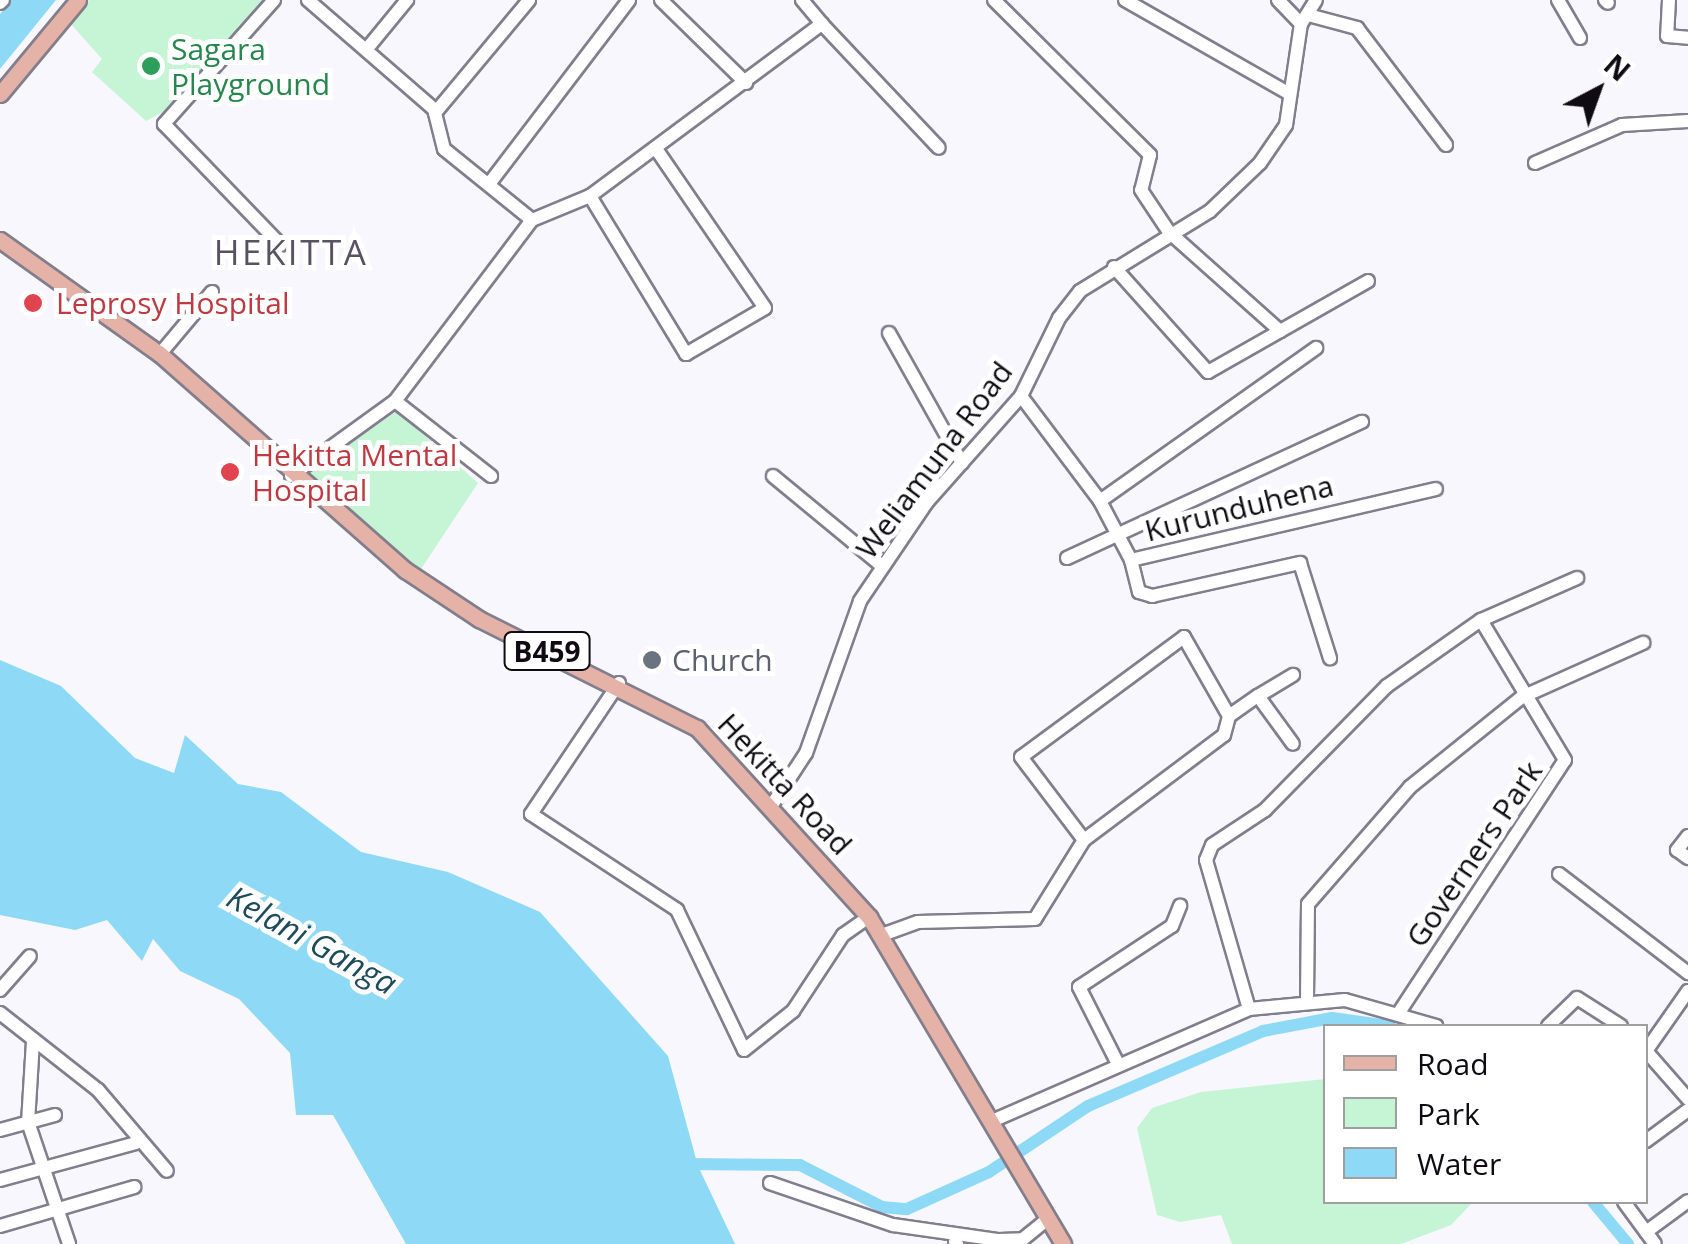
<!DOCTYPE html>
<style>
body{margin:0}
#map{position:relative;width:1688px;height:1244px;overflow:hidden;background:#f8f7fd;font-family:"Open Sans",sans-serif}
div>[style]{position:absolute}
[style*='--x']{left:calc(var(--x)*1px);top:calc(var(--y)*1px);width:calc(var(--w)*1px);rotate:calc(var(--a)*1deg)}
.green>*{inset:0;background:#c5f5d5}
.water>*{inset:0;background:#8edaf6}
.canal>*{height:12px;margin:-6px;padding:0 6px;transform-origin:6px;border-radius:6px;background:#8edaf6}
.roads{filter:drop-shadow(2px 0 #827e8d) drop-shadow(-2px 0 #827e8d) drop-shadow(0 2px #827e8d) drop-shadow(0 -2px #827e8d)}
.minor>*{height:12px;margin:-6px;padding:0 6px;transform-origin:6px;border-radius:6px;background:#fff}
.major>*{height:15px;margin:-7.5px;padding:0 7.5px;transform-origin:7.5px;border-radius:7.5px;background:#e4b2a6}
.dots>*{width:28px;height:28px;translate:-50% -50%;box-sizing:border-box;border:5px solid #fff;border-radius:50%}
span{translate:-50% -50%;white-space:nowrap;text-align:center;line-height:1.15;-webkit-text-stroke:10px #fff;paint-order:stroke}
.shield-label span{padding:2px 8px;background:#fff;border:2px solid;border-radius:8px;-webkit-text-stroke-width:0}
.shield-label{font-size:28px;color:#0e0c12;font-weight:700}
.leisure-label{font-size:30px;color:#27864d}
.left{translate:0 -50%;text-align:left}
.health-label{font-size:30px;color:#be3a42}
.street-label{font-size:30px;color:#0e0c12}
.worship-label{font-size:30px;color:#5b616d}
.water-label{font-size:32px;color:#1e4b5a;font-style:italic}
.quarter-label{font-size:35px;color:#575361;letter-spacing:2.5px}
.legend{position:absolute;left:1323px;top:1024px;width:325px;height:180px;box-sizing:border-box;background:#fff;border:2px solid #9f9ea0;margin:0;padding:12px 18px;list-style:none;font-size:30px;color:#0e0c12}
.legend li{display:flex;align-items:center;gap:20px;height:50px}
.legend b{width:50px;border:2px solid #9f9ea0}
.north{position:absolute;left:1548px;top:40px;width:100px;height:100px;-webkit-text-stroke:8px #fff;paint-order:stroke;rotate:41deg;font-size:28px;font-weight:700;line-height:40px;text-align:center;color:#0e0c12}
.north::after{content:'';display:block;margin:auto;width:35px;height:45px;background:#0e0c12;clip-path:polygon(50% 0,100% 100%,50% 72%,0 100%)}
</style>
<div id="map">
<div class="green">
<i style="clip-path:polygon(89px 0,262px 0,165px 111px,146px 121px,92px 72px,102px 59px,70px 23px)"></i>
<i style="clip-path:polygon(397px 411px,478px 483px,421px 569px,302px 477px)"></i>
<i style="clip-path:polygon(1325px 1079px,1326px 1202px,1473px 1202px,1451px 1225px,1401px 1244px,1232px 1244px,1221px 1215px,1180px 1222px,1157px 1215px,1137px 1128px,1152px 1108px,1201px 1092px)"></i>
</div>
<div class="water">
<i style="clip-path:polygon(11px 0,56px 0,0 69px,0 14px)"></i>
<i style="clip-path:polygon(0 660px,61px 686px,135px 758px,174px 773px,185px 735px,238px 784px,281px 792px,361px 852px,448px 872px,540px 912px,668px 1056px,698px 1166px,735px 1244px,406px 1244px,333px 1115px,296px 1115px,290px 1053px,239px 999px,180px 971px,153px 939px,142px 961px,107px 920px,75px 930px,0 915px)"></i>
</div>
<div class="canal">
<i style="--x:685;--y:1164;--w:115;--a:0.5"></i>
<i style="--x:800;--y:1165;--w:92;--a:27.1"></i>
<i style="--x:882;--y:1207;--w:25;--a:5"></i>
<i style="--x:907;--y:1209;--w:90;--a:-24.3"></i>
<i style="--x:989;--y:1172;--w:119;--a:-33.7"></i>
<i style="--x:1088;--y:1106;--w:190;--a:-23.2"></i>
<i style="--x:1263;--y:1031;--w:70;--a:-10.7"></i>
<i style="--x:1332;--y:1018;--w:59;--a:7.9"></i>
<i style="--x:1593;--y:1202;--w:55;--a:50.2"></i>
</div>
<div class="roads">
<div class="minor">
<i style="--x:274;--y:0;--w:166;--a:131.6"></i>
<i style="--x:164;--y:124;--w:168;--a:46"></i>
<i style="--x:308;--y:0;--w:167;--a:40.9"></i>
<i style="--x:434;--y:109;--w:41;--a:76"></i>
<i style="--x:444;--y:149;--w:113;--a:38.9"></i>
<i style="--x:532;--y:220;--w:63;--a:-22.5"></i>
<i style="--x:590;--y:196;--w:289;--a:-36.6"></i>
<i style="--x:822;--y:24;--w:170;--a:46.7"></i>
<i style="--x:661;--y:0;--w:119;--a:44.3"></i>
<i style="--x:802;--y:0;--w:31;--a:50"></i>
<i style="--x:994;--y:0;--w:220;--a:44.8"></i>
<i style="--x:1150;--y:155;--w:36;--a:104"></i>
<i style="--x:1141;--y:190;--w:50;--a:56.3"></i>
<i style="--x:1169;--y:232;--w:149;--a:41.7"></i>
<i style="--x:1125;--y:0;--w:188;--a:29.7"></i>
<i style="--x:1278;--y:0;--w:33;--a:46"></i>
<i style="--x:1558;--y:0;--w:44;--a:59.9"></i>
<i style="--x:1605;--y:0;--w:4;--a:45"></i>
<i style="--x:1669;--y:0;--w:36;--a:93"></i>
<i style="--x:1667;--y:36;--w:21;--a:5"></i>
<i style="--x:0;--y:3;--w:4;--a:-45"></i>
<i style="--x:1312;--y:16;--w:47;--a:14.9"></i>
<i style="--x:1357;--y:28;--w:147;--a:52.7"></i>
<i style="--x:366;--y:50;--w:65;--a:-50.6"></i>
<i style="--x:435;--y:113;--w:147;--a:-50.2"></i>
<i style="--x:1535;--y:163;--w:95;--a:-23.6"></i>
<i style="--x:1622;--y:125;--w:66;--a:-3.5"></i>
<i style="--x:489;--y:184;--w:231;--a:-52.7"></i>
<i style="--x:590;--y:196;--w:185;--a:58.7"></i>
<i style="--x:686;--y:354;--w:91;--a:-30.2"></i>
<i style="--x:765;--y:308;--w:191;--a:-124.4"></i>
<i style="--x:1114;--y:267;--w:141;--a:48.2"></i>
<i style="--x:1208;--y:372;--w:184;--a:-29.6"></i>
<i style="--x:889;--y:333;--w:149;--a:60.7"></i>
<i style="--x:160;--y:354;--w:81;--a:-50"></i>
<i style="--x:1021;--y:396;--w:131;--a:53"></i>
<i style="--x:1100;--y:501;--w:67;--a:62.3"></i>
<i style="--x:1131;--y:560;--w:313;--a:-13.1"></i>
<i style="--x:395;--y:401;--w:122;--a:38"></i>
<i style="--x:291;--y:476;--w:128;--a:-35.8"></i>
<i style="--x:395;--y:401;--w:227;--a:-52.9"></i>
<i style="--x:773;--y:476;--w:141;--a:39.5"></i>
<i style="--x:1100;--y:501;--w:265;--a:-35.3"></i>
<i style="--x:1067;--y:558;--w:325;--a:-24.8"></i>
<i style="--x:1131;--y:560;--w:33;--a:76"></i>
<i style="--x:1139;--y:592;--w:14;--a:17"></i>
<i style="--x:1152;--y:596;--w:152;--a:-12.6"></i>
<i style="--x:1300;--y:563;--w:100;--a:72.5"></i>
<i style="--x:619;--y:683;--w:158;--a:123.9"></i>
<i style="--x:531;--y:814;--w:175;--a:33.3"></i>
<i style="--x:677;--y:910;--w:155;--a:64.4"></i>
<i style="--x:744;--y:1050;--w:63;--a:-38.5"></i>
<i style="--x:793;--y:1011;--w:91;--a:-56.7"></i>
<i style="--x:843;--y:935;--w:32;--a:-35"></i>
<i style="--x:1258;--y:696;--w:41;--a:-31"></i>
<i style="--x:1229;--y:716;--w:35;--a:-35"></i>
<i style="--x:1258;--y:696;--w:59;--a:53.9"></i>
<i style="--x:770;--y:808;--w:66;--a:-56.8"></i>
<i style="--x:806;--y:753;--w:161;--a:-70.4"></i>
<i style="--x:860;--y:601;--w:120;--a:-55.9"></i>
<i style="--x:927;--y:502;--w:142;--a:-48.4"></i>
<i style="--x:1021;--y:396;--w:87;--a:-64"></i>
<i style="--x:1059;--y:318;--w:34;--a:-52"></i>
<i style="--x:1080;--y:291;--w:153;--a:-31.6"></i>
<i style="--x:1210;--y:211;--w:69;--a:-43.8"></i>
<i style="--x:1260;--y:163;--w:46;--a:-55.6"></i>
<i style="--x:1286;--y:125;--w:102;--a:-81.6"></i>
<i style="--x:1301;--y:24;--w:28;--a:-58"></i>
<i style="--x:1688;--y:836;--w:18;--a:128"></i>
<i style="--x:1677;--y:850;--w:14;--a:36"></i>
<i style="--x:1559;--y:874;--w:163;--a:37.5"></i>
<i style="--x:882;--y:935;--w:38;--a:-20"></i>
<i style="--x:918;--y:922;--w:117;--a:-1.5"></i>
<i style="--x:1035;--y:919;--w:93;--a:-58.2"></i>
<i style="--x:1084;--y:840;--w:175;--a:-36.9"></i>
<i style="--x:1224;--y:735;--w:20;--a:-75"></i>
<i style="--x:1229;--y:716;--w:91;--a:-119.7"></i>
<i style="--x:1184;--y:637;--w:202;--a:143.6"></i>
<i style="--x:1021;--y:757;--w:104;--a:52.8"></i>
<i style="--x:0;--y:990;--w:45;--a:-48.6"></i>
<i style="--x:1688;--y:991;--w:73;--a:125"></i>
<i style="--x:1646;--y:1051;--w:64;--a:48.8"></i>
<i style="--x:1307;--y:999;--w:95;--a:-89.4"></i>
<i style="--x:1308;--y:904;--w:155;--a:-48.9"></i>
<i style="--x:1410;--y:787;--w:144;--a:-38.8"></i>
<i style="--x:1522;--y:697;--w:133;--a:-24.1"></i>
<i style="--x:1249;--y:1009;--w:155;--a:-106.1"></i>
<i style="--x:1206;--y:860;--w:16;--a:-68"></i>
<i style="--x:1212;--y:845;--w:64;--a:-33.4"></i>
<i style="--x:1265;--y:810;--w:174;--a:-45.5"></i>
<i style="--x:1387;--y:686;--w:115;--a:-35.1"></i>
<i style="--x:1481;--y:620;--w:105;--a:-23.6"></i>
<i style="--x:1400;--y:1011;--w:300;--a:-56.7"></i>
<i style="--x:1565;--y:760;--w:163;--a:-121"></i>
<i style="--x:0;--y:1013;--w:125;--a:38.2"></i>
<i style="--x:98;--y:1090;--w:106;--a:49.6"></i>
<i style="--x:1548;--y:1026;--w:40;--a:-44"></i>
<i style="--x:1577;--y:998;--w:52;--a:32.5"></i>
<i style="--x:33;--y:1041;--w:81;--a:93.5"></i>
<i style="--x:28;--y:1122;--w:129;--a:71.4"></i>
<i style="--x:1117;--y:1062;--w:84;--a:-116.9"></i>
<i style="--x:1079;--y:987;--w:111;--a:-33.3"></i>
<i style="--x:1172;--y:926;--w:22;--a:-68"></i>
<i style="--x:992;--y:1121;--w:280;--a:-23.5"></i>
<i style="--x:1249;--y:1009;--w:96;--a:-5.4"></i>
<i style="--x:1345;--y:1000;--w:95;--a:15.9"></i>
<i style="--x:0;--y:1130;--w:57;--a:-15.3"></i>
<i style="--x:1646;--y:1141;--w:52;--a:-36.4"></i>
<i style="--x:0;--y:1180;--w:141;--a:-15.2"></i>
<i style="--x:770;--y:1183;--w:130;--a:18.9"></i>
<i style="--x:893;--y:1225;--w:107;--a:8.1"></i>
<i style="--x:999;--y:1240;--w:24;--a:-2"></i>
<i style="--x:1023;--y:1239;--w:32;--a:-39"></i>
<i style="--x:1624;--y:1202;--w:52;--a:53.6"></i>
<i style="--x:0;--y:1226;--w:140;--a:-16.2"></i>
<i style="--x:1646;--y:1232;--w:52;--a:-36.4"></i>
<i style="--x:955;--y:1242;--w:3;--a:45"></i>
</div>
<div class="major">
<i style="--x:0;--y:94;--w:122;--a:-50.3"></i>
<i style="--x:0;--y:240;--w:196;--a:35.5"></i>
<i style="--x:160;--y:354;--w:327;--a:41.4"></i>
<i style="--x:405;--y:570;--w:89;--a:33.5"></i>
<i style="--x:479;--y:619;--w:244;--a:26.6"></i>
<i style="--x:697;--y:728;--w:256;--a:47.7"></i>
<i style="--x:869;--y:917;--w:380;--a:59.3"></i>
</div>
</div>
<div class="dots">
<i style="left:151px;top:66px;background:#2e9e5b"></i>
<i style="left:33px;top:303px;background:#e0444e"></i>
<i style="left:230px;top:472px;background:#e0444e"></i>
<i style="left:652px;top:660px;background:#6b7280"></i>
</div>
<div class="shield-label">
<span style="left:547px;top:651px">B459</span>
</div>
<div class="leisure-label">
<span class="left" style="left:171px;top:66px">Sagara<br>Playground</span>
</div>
<div class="health-label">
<span class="left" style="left:56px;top:303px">Leprosy Hospital</span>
<span class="left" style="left:252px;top:472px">Hekitta Mental<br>Hospital</span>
</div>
<div class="street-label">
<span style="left:934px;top:460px;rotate:-53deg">Weliamuna Road</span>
<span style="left:1239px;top:508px;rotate:-14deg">Kurunduhena</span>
<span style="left:785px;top:784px;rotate:47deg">Hekitta Road</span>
<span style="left:1474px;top:854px;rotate:-56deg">Governers Park</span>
</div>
<div class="worship-label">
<span class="left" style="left:672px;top:660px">Church</span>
</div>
<div class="water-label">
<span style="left:312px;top:940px;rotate:29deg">Kelani Ganga</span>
</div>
<div class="quarter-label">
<span style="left:291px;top:252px">HEKITTA</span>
</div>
<ul class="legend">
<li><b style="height:12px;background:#e4b2a6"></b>Road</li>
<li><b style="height:28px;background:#c5f5d5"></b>Park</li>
<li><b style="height:28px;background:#8edaf6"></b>Water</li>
</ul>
<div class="north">N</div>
</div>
